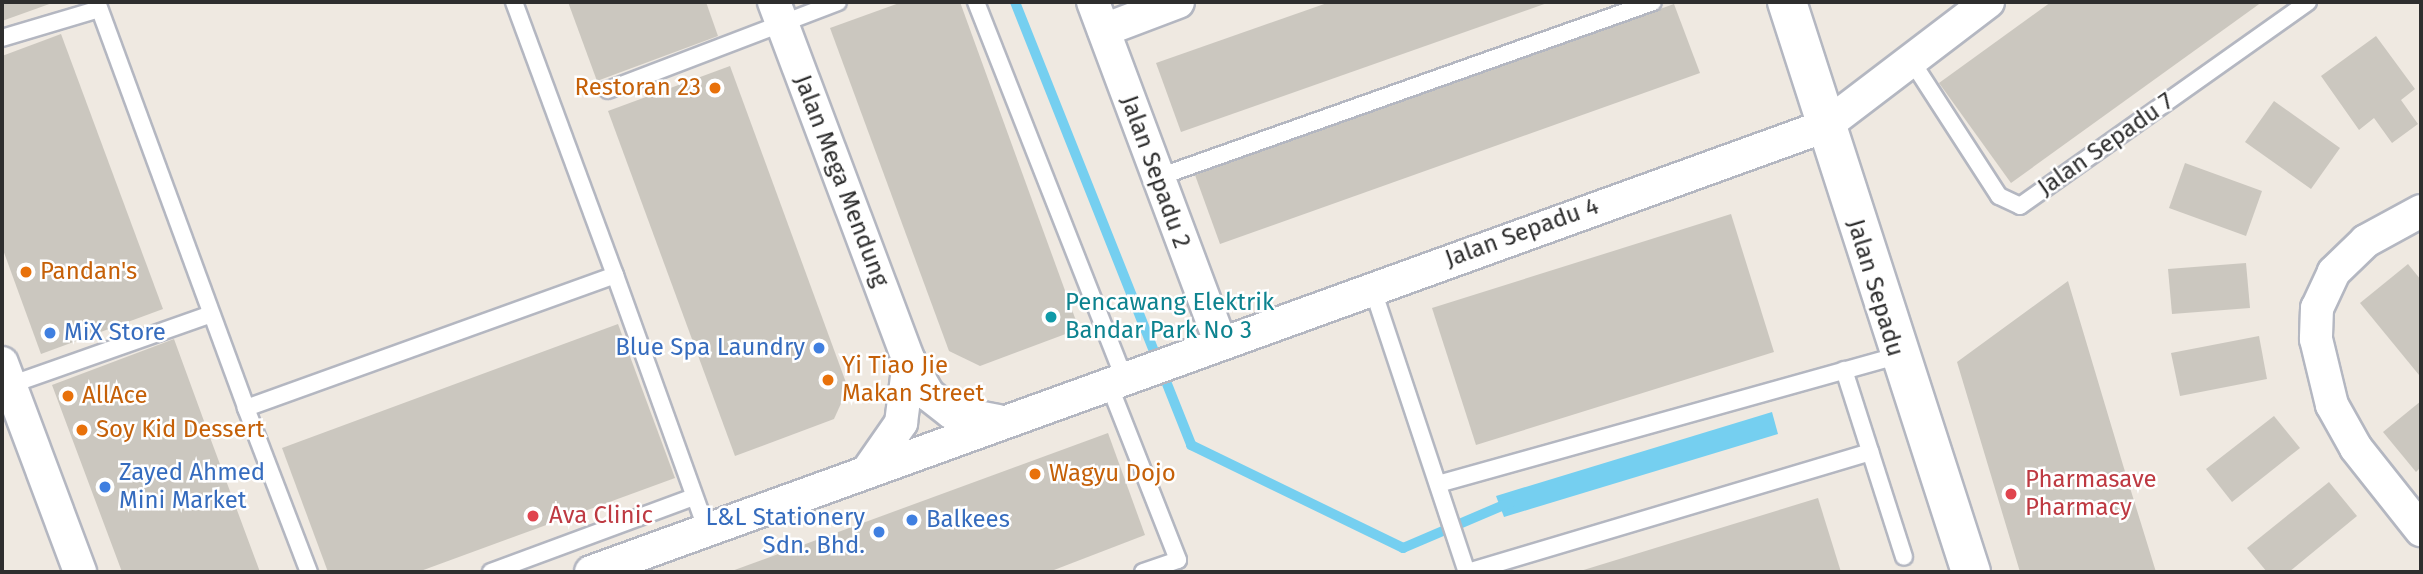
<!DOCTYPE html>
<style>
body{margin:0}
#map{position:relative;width:2423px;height:574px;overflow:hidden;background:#efe9e1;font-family:"Fira Sans",sans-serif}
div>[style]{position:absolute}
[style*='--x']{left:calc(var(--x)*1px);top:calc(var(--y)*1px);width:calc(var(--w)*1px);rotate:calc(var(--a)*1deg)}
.water>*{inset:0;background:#75cff0}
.stream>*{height:10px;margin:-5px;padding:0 5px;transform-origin:5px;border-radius:5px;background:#75cff0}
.building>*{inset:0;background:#cbc7bf}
.roads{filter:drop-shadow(2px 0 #b4b7c1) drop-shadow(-2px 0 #b4b7c1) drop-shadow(0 2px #b4b7c1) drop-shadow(0 -2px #b4b7c1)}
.service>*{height:16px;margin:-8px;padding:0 8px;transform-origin:8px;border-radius:8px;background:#fff}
.minor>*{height:32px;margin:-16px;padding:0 16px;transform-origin:16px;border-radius:16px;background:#fff}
.tertiary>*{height:38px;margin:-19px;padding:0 19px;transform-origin:19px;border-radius:19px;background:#fff}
.dots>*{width:19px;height:19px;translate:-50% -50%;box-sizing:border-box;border:4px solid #fff;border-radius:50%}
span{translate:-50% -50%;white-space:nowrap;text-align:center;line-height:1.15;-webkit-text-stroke:5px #fff;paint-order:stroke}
.food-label{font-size:24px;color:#c56008}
.right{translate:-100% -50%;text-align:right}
.left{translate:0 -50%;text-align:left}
.street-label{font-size:24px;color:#2e2e2e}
.culture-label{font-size:24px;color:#0d838f}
.shop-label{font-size:24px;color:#366cbe}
.health-label{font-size:24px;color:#be3a42}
.frame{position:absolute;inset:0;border:4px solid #2e2e2e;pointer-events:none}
</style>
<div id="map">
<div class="water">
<i style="clip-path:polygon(1772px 412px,1778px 434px,1504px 517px,1496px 496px)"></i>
</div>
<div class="stream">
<i style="--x:1015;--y:2;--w:477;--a:68.3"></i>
<i style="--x:1191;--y:445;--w:236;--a:25.9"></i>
<i style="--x:1403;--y:548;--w:117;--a:-23.1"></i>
</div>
<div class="building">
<i style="clip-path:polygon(2px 2px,55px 2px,2px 21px)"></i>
<i style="clip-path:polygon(568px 2px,706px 2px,718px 36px,597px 81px)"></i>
<i style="clip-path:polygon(902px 2px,960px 2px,1079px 329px,980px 366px,949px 351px,830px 28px)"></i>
<i style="clip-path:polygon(1330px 2px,1550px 2px,1181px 132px,1156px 63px)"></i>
<i style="clip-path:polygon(2051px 2px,2262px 2px,2011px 183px,1939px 83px)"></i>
<i style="clip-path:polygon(1674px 4px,1700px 73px,1220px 244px,1195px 175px)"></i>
<i style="clip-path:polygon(61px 34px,163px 309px,41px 354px,2px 247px,2px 56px)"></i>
<i style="clip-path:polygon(2376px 36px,2415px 89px,2401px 100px,2418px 124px,2392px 143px,2374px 118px,2359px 130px,2321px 76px)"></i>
<i style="clip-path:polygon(730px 66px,848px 388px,834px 419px,735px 456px,608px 111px)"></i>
<i style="clip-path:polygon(2274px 101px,2340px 148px,2311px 189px,2245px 142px)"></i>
<i style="clip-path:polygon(2185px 163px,2262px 191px,2246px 236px,2169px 208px)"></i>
<i style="clip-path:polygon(1731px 214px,1774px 352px,1476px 445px,1432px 308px)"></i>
<i style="clip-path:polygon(2246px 263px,2250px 308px,2172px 314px,2168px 269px)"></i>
<i style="clip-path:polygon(2408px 264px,2421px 280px,2419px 375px,2360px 303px)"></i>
<i style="clip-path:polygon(2068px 281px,2123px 465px,2156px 572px,2020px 572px,1957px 362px)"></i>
<i style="clip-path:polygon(618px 324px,675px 478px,418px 572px,328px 572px,282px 448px)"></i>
<i style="clip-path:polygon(2259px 336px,2267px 379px,2180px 396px,2171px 353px)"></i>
<i style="clip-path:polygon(174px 339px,208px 432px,260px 572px,122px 572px,52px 385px)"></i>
<i style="clip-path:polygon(2421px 401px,2421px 467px,2416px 472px,2383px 432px)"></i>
<i style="clip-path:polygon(2274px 416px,2300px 448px,2232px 502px,2206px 469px)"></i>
<i style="clip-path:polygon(1108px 433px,1145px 535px,1054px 570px,729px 572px)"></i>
<i style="clip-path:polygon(2329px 482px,2357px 516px,2289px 572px,2267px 572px,2247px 548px)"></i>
<i style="clip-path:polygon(1818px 498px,1841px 572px,1577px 572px)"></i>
</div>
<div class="roads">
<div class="service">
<i style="--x:97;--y:2;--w:432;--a:69.8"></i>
<i style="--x:246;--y:408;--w:392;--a:-19.8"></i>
<i style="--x:615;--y:275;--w:291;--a:-110.3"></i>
<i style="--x:976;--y:2;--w:402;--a:68.5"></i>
<i style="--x:2;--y:38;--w:101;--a:-16.6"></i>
<i style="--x:1911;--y:60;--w:162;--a:57.1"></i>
<i style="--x:1999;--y:196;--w:23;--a:25"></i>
<i style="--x:2020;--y:206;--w:353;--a:-35.3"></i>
<i style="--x:608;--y:90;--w:246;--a:-20.9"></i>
<i style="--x:1156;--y:178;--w:527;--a:-19.5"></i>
<i style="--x:615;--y:275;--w:271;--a:70.2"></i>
<i style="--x:1372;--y:287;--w:300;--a:71.6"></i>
<i style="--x:1844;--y:370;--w:196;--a:72.2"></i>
<i style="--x:1108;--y:382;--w:191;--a:68.5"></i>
<i style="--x:1178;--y:560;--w:37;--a:161"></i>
<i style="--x:7;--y:386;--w:216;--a:-19.4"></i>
<i style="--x:246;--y:408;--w:176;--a:69"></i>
<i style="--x:1438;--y:484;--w:476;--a:-15.6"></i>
<i style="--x:491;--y:572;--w:216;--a:-20.3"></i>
<i style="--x:1468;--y:572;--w:420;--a:-16.6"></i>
</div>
<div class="minor">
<i style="--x:774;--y:2;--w:384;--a:69.4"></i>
<i style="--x:909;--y:361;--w:39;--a:60"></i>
<i style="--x:929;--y:395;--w:28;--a:38"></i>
<i style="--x:951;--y:412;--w:48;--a:10.8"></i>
<i style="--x:1093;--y:2;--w:363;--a:69.5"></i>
<i style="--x:1104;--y:30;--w:79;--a:-20.7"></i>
<i style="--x:2421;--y:211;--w:63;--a:151.4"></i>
<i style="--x:2366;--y:241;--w:45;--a:135.9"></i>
<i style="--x:2334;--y:272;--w:40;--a:115"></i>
<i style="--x:2317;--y:308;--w:31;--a:92"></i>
<i style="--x:2316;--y:339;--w:68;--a:76.4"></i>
<i style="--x:2332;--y:405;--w:49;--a:60.8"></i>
<i style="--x:2356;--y:448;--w:105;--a:51.6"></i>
<i style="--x:2;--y:363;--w:223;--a:69.5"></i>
<i style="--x:867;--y:472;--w:60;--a:-55.2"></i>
<i style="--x:901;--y:423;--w:63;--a:-82.6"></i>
<i style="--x:591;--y:572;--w:1312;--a:-19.87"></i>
<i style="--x:1825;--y:126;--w:205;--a:-37.3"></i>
</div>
<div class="tertiary">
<i style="--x:1787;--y:2;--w:599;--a:72.11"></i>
</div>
</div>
<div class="dots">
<i style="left:715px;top:88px;background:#e8710a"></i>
<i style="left:26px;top:272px;background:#e8710a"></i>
<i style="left:1051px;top:317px;background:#0f9aa8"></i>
<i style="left:50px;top:333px;background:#3f7fe0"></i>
<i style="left:819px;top:348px;background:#3f7fe0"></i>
<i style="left:828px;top:380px;background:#e8710a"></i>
<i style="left:68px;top:396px;background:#e8710a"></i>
<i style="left:82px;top:430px;background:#e8710a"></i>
<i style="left:1035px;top:474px;background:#e8710a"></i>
<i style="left:105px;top:487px;background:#3f7fe0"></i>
<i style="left:2011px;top:494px;background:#e0444e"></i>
<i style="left:533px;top:516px;background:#e0444e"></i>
<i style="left:912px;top:520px;background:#3f7fe0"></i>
<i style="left:879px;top:532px;background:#3f7fe0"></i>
</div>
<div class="food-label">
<span class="right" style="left:701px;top:88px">Restoran 23</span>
<span class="left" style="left:40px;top:272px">Pandan's</span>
<span class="left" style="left:842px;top:380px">Yi Tiao Jie<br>Makan Street</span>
<span class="left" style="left:82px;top:396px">AllAce</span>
<span class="left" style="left:96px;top:430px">Soy Kid Dessert</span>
<span class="left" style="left:1049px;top:474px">Wagyu Dojo</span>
</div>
<div class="street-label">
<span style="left:2106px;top:145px;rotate:-35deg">Jalan Sepadu 7</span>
<span style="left:1155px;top:172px;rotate:70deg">Jalan Sepadu 2</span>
<span style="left:841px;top:181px;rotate:69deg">Jalan Mega Mendung</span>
<span style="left:1522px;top:233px;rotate:-20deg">Jalan Sepadu 4</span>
<span style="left:1875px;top:288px;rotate:73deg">Jalan Sepadu</span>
</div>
<div class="culture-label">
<span class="left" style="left:1065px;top:317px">Pencawang Elektrik<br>Bandar Park No 3</span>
</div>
<div class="shop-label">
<span class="left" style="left:64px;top:333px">MiX Store</span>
<span class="right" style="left:805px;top:348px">Blue Spa Laundry</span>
<span class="left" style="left:119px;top:487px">Zayed Ahmed<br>Mini Market</span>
<span class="right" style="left:865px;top:532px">L&amp;L Stationery<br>Sdn. Bhd.</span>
<span class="left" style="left:926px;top:520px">Balkees</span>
</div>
<div class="health-label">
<span class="left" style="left:2025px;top:494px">Pharmasave<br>Pharmacy</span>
<span class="left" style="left:549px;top:516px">Ava Clinic</span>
</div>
<div class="frame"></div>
</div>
